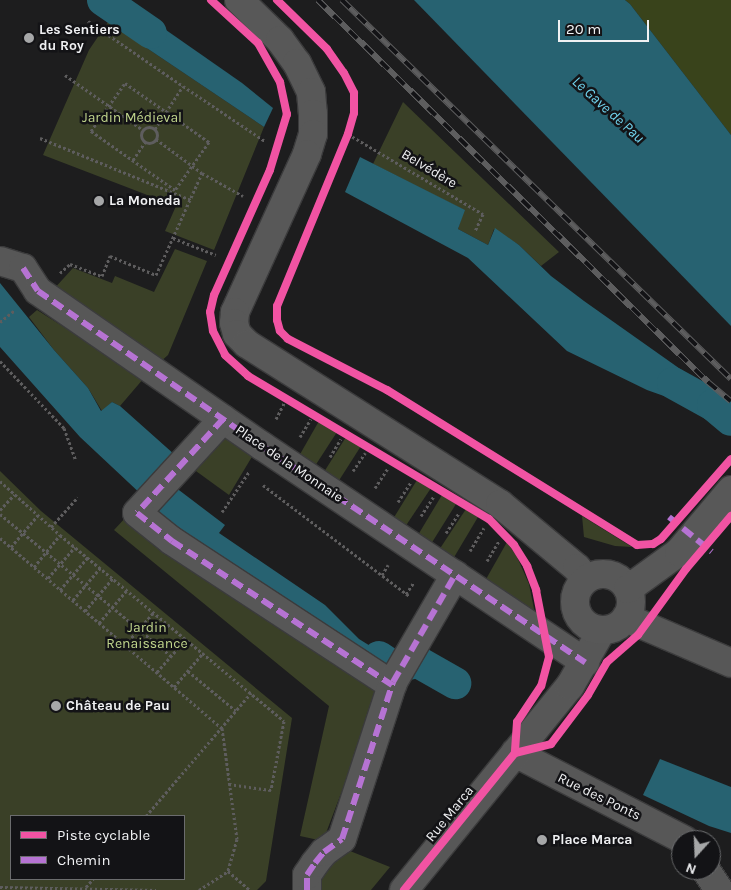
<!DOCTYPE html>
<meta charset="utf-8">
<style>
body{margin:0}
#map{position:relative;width:731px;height:890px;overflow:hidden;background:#1d1d1e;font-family:Karla,sans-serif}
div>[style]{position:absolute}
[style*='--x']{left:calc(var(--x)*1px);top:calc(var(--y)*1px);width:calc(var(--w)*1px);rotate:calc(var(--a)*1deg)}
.green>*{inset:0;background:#3a4027}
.forest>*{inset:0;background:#39431b}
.water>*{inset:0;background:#276271}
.canal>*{height:32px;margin:-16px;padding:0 16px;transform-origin:16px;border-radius:16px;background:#276271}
.path>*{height:3px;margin-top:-1.5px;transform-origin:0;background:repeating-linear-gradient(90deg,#5e5d5e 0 2.5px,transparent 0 5px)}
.path>.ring{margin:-1.5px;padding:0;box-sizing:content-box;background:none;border:3px solid #5e5d5e;border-radius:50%}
.roads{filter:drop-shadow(1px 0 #3b3b3c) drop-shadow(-1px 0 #3b3b3c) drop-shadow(0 1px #3b3b3c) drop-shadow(0 -1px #3b3b3c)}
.minor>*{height:28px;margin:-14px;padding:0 14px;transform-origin:14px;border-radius:14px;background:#575757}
.major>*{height:28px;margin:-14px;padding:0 14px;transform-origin:14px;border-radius:14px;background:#585858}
.major>.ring{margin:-14px;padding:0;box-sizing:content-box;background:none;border:28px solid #585858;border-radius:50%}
.rail>*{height:5.5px;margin-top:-2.75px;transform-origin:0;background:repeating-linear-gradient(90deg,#131316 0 11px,#5d5d5e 0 22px);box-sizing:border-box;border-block:1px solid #5d5d5e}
.quiet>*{height:6px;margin-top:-3px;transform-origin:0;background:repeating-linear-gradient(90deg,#b673d3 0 12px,transparent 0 18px)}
.cycleway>*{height:8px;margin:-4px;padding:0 4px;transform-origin:4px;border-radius:4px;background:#f153a3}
.dots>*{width:14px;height:14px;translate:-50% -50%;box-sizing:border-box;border:2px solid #131316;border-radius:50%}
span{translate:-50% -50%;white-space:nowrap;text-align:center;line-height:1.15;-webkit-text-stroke:5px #131316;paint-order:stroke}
.poi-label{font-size:14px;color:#f0f1f3;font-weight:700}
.left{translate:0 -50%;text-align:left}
.park-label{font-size:14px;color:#c0d58c}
.street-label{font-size:14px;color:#f0f1f3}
.water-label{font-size:15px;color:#70d3ed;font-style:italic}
.legend{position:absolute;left:10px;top:815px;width:175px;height:65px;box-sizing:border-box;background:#131316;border:1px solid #6b6c6e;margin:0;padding:6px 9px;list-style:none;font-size:15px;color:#f0f1f3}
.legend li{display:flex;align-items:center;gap:10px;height:25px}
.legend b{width:25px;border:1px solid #6b6c6e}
.north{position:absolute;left:671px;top:830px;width:50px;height:50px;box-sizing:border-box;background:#131316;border:1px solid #6b6c6e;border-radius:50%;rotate:200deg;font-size:14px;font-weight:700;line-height:20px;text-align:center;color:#f0f1f3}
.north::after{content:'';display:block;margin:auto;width:18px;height:22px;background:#a6a7a8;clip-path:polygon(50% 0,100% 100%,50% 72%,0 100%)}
.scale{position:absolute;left:558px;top:20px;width:91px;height:22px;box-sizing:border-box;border:2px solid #f0f1f3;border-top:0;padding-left:6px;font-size:15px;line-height:18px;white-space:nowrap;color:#f0f1f3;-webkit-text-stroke:4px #131316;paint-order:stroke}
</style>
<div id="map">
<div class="green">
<i style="clip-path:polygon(108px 22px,264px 127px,214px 250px,165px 231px,176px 206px,43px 155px,89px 50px)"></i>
<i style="clip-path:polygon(403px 102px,559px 252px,541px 266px,519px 245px,494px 229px,488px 245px,458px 229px,464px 210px,373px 164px)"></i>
<i style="clip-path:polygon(175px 249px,207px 261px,168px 355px,158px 364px,53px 290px,73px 268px,112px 283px,115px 276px,154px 292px)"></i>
<i style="clip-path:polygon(37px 310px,144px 378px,120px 406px,112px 402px,102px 411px,88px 388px,54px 350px,29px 317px)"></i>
<i style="clip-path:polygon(319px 421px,337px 432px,315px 466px,299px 456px)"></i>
<i style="clip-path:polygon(219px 431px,253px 455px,229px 495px,189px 466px)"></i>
<i style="clip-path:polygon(346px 437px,361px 446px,338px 482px,324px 472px)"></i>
<i style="clip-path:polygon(evenodd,0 471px,41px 511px,292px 718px,266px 881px,257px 890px,0 890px,0 471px,11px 816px,184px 816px,184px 879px,11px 879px,11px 816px)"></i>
<i style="clip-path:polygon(417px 480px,431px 488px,405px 527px,393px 519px)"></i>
<i style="clip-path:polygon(442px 495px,456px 504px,431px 544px,418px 535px)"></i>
<i style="clip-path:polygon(466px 509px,478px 517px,453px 559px,439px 550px)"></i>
<i style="clip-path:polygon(127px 516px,380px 690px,323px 841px,300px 836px,329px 706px,114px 530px)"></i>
<i style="clip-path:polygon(582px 516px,632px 547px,615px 546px,584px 537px)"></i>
<i style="clip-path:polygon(507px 542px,517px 557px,529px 584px,535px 614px,485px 581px)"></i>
<i style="clip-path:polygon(345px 849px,390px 867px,371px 890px,318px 890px,326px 868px)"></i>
</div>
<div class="forest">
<i style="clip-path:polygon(625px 0,731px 0,731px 135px,630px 4px)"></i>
</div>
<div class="water">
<i style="clip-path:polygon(117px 0,123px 0,242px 83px,273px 108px,264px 127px,108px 22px)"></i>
<i style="clip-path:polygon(414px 0,625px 0,630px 4px,731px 135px,731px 326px)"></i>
<i style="clip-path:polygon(360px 157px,465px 210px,458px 229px,488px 245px,495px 228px,519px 245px,551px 276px,584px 301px,717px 395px,709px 412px,647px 390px,567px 351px,468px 258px,345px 192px)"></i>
<i style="clip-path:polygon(0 283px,54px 350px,88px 388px,101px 411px,112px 402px,120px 406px,175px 455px,144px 497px,80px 437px,0 347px)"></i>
<i style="clip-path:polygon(171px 484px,225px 525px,219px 533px,325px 605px,359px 639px,396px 662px,393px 669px,184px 538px,151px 504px)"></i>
<i style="clip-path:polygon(660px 759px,731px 787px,731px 833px,709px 826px,643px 795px)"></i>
</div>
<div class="canal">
<i style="--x:103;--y:0;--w:58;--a:34.5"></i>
<i style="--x:673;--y:383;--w:46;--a:28.8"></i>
<i style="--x:713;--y:405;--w:23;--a:40"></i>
<i style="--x:379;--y:657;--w:18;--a:34"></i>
<i style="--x:394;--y:667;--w:25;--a:-12"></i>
<i style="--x:418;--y:662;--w:43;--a:29.6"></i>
</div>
<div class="path">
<i style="--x:88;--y:21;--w:115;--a:34.4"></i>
<i style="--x:65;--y:75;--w:95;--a:35.2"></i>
<i style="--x:125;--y:83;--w:103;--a:35.1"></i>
<i style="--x:209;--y:142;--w:59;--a:125.3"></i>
<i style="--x:175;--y:190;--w:103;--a:-144.9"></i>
<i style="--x:91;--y:131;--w:59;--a:-54.7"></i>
<i class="ring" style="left:141px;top:127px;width:13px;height:13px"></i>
<i style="--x:155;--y:129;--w:51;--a:-56.9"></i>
<i style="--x:183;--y:86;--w:99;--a:33.9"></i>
<i style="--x:348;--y:134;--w:157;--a:30.7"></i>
<i style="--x:483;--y:214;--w:19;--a:115"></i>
<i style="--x:40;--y:138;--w:163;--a:22.3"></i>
<i style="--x:156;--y:139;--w:57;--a:36.5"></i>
<i style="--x:133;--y:160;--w:22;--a:-56"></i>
<i style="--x:173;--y:238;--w:46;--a:21.6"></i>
<i style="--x:60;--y:273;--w:13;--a:-42"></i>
<i style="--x:70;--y:264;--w:34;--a:21"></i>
<i style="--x:102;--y:276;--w:22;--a:-68"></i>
<i style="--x:110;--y:256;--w:50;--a:22.4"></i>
<i style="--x:156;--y:275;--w:112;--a:-65.7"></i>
<i style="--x:202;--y:173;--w:47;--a:29.3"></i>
<i style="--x:0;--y:322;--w:19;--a:-39"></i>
<i style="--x:0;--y:361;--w:93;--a:46.3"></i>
<i style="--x:64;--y:428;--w:33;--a:70"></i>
<i style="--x:276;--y:419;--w:18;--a:-63"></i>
<i style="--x:300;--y:437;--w:21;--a:-59"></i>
<i style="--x:330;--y:457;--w:21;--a:-59"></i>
<i style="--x:353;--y:471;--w:22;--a:-56"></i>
<i style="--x:0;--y:481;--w:81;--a:42"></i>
<i style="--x:60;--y:535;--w:291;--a:39.7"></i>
<i style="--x:284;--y:721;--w:70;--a:100.7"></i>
<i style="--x:271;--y:790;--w:43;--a:-172.1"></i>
<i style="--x:263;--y:485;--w:183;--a:37.2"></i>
<i style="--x:375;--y:488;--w:24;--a:-57"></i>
<i style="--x:398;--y:502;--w:24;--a:-57"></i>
<i style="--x:0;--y:510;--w:21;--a:-47"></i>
<i style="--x:222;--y:512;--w:48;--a:-56"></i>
<i style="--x:0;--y:514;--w:222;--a:39.7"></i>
<i style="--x:421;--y:516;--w:24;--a:-57"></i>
<i style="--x:51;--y:527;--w:40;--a:-48"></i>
<i style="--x:446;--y:533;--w:24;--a:-57"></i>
<i style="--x:0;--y:538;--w:292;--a:40.6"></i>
<i style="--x:222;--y:728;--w:112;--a:82.3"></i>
<i style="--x:237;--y:839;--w:33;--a:106"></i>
<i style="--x:228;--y:871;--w:29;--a:41"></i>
<i style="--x:11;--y:547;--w:42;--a:-49.8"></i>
<i style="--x:470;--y:551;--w:27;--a:-59"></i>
<i style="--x:487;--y:561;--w:23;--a:-59"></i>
<i style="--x:34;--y:567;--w:41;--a:-50.9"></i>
<i style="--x:382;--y:575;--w:12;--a:-59"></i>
<i style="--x:48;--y:578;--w:41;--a:-48.9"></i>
<i style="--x:60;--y:590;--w:43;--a:-49.7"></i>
<i style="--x:406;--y:594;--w:14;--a:-56"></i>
<i style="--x:73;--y:600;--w:42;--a:-49.8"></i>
<i style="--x:85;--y:611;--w:43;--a:-49.7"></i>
<i style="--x:99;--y:623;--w:43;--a:-49.7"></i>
<i style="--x:125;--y:645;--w:44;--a:-48.7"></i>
<i style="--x:188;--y:671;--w:62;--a:39.8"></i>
<i style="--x:157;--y:672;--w:44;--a:-48.7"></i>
<i style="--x:174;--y:687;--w:45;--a:-49.5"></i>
<i style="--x:146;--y:816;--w:162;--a:-49.5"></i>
<i style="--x:0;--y:887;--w:156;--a:1.1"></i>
<i style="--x:86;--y:887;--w:11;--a:-49"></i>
<i style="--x:199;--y:890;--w:35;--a:-33"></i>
</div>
<div class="roads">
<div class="minor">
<i style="--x:0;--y:261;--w:24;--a:17"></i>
<i style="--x:23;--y:268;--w:27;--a:57"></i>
<i style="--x:38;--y:291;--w:272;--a:34.7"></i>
<i style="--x:262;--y:446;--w:389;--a:33.8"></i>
<i style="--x:223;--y:419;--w:127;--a:132.5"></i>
<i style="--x:137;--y:513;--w:45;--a:38.7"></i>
<i style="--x:172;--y:541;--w:263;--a:33.2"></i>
<i style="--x:626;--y:618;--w:114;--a:23.2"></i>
<i style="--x:515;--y:753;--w:190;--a:27.2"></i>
<i style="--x:706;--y:870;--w:24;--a:57"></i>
<i style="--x:307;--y:890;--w:15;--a:-90"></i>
<i style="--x:307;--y:875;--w:14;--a:-56"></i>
<i style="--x:315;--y:863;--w:14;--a:-51"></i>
<i style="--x:324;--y:852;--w:22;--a:-36"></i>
<i style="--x:342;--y:839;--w:165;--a:-72"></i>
<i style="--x:393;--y:682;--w:124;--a:-59.9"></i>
<i style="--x:404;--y:890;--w:263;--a:-50.9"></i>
<i style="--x:570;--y:686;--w:64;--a:-60.3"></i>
</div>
<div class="major">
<i style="--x:239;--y:0;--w:57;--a:44.3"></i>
<i style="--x:280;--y:40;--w:29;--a:54"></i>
<i style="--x:297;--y:63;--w:32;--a:64"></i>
<i style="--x:311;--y:92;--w:22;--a:85"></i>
<i style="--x:313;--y:114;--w:20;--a:90"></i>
<i style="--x:313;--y:134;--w:21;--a:107"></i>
<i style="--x:307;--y:154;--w:174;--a:114.5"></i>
<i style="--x:235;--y:312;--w:11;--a:95"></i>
<i style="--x:234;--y:323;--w:11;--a:75"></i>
<i style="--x:237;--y:334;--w:14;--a:45"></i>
<i style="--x:247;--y:344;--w:299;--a:32.3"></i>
<i style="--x:500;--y:504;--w:100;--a:39.7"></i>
<i style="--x:577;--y:568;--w:14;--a:51"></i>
<i class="ring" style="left:575px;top:574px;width:28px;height:28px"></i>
<i style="--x:628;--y:589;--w:63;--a:-36"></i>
<i style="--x:679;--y:552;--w:81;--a:-50"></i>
</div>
</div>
<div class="rail">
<i style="--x:318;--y:0;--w:546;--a:44.41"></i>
<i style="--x:708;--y:382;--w:30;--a:40"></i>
<i style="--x:342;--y:0;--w:543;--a:44.25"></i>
</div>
<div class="quiet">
<i style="--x:23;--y:268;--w:27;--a:57"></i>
<i style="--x:38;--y:291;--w:272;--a:34.7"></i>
<i style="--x:262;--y:446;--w:389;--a:33.8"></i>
<i style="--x:223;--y:419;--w:127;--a:132.5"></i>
<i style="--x:137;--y:513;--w:45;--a:38.7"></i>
<i style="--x:172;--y:541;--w:263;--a:33.2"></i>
<i style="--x:669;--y:517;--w:55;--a:39.1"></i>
<i style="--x:307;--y:890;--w:15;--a:-90"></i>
<i style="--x:307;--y:875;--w:14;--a:-56"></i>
<i style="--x:315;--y:863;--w:14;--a:-51"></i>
<i style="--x:324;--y:852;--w:22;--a:-36"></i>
<i style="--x:342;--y:839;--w:165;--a:-72"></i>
<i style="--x:393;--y:682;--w:124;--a:-59.9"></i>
</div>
<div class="cycleway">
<i style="--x:211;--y:0;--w:64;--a:42.5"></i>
<i style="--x:258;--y:43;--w:45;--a:60.6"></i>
<i style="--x:280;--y:82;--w:33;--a:78"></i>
<i style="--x:287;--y:114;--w:59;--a:106.9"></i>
<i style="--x:270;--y:170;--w:137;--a:114.1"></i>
<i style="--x:214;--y:295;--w:17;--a:103"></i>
<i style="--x:210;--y:312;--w:19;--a:81"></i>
<i style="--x:213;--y:331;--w:27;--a:63"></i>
<i style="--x:225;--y:355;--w:31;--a:42"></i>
<i style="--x:248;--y:376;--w:280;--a:30.7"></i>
<i style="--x:489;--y:519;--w:36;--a:46"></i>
<i style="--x:514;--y:545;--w:25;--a:58"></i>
<i style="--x:527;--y:566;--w:26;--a:69"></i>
<i style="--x:536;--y:590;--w:68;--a:79"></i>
<i style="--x:549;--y:657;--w:30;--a:105"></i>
<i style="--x:541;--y:686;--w:43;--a:123.7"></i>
<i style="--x:517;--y:722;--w:31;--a:94"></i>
<i style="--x:277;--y:0;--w:70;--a:44.4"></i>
<i style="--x:327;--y:49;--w:29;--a:55"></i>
<i style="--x:344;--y:73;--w:22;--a:63"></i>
<i style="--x:354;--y:93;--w:20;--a:90"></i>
<i style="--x:354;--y:113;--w:22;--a:106"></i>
<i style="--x:348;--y:134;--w:186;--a:112.4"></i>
<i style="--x:277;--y:306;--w:14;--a:90"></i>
<i style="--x:277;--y:320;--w:11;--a:75"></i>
<i style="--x:280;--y:331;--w:11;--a:45"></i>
<i style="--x:288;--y:339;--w:111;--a:27.3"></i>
<i style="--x:387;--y:390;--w:294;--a:31.8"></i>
<i style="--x:637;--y:545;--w:16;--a:-4"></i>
<i style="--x:653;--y:544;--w:9;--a:-32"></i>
<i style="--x:661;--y:539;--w:106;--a:-48.8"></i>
<i style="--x:515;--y:753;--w:37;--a:-14"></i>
<i style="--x:551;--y:744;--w:61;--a:-52.9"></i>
<i style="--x:588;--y:695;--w:38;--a:-60"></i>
<i style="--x:607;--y:662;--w:41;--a:-41.1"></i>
<i style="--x:638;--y:635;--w:82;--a:-54"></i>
<i style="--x:686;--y:569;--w:70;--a:-49.7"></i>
<i style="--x:404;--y:890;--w:176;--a:-51"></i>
</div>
<div class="dots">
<i style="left:29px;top:38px;background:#a6a7a8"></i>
<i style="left:99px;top:201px;background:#a6a7a8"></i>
<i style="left:56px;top:706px;background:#a6a7a8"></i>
<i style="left:542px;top:840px;background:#a6a7a8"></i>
</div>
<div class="poi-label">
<span class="left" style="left:39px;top:38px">Les Sentiers<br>du Roy</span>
<span class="left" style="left:109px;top:201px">La Moneda</span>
<span class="left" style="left:66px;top:706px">Château de Pau</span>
<span class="left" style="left:552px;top:840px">Place Marca</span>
</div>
<div class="park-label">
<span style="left:132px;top:118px">Jardin Médieval</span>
<span style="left:147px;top:636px">Jardin<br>Renaissance</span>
</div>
<div class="street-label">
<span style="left:429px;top:169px;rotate:31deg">Belvédère</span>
<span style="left:289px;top:464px;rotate:34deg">Place de la Monnaie</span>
<span style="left:599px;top:797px;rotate:26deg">Rue des Ponts</span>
<span style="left:450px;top:814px;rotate:-51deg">Rue Marca</span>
</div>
<div class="water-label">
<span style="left:608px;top:110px;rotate:42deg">Le Gave de Pau</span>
</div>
<ul class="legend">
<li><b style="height:6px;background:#f153a3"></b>Piste cyclable</li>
<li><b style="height:6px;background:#b673d3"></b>Chemin</li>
</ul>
<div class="north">N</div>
<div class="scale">20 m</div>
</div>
